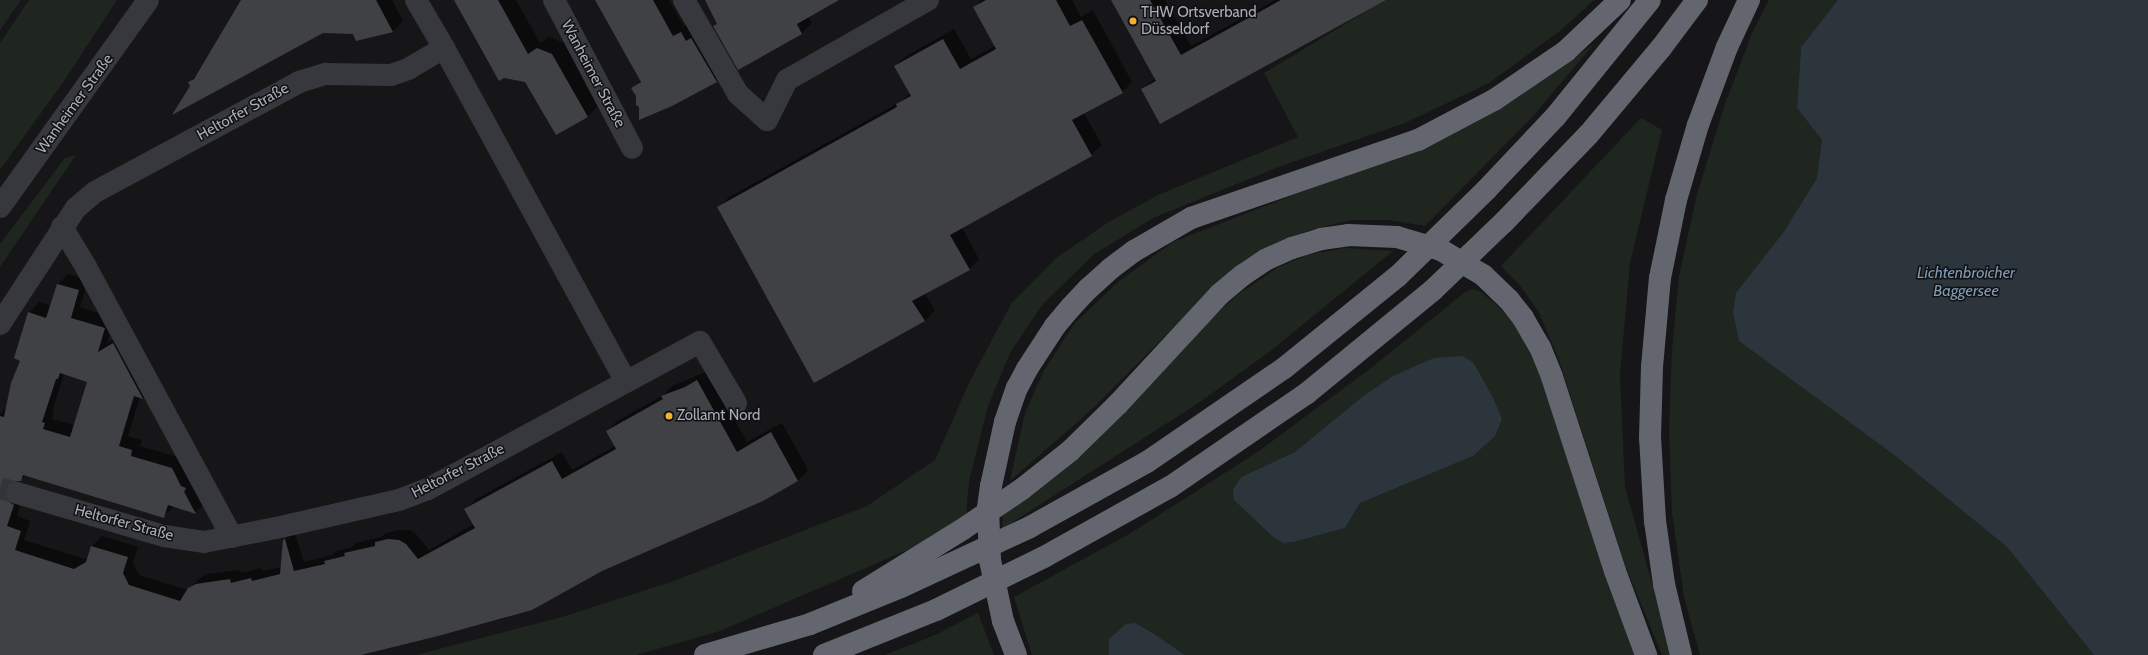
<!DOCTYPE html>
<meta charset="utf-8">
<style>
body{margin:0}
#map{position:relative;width:2148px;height:655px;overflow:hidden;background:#161618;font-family:Cabin,sans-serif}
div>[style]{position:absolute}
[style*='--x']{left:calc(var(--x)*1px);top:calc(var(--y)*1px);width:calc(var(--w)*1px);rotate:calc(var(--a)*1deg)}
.green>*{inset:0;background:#1e261f}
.water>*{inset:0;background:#2c353c}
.shadow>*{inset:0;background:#0007}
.building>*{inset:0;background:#404145}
.minor-tunnel>*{height:22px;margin-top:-11px;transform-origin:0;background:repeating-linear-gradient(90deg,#333438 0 22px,transparent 0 33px)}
.minor>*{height:22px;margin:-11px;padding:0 11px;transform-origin:11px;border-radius:11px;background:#37383d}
.highway>*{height:22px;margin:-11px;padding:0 11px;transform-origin:11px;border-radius:11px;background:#63666e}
.highway-bridge>*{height:22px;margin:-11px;padding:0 11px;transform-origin:11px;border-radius:11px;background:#63666e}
.dots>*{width:11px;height:11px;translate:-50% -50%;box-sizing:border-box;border:2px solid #111113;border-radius:50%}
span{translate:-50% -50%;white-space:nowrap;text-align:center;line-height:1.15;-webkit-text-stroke:3px #111113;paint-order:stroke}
.poi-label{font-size:15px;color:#a8adb8}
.left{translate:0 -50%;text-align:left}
.street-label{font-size:15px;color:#a8adb8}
.water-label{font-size:16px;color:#7f9bb3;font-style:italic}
</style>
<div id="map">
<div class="green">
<i style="clip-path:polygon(0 0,21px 0,0 30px)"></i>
<i style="clip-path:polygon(29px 0,117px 0,64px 81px,0 170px,0 43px)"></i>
<i style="clip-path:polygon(1385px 0,1594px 0,1560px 31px,1489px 83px,1405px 123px,1281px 166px,1153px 218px,1093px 255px,1042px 305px,1010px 353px,988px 406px,969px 481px,966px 516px,921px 544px,720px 631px,636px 655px,416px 655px,562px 617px,674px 581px,867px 506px,935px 460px,969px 383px,1011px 304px,1055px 259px,1107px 223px,1158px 195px,1298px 137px,1264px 73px)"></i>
<i style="clip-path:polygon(1769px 0,1838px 0,1801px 47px,1797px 108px,1822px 140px,1821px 161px,1817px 178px,1783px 233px,1893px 454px,2007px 547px,2094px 655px,1700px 655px,1684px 597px,1672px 513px,1669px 429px,1672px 350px,1679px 276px,1697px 194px,1725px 104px,1753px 31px)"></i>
<i style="clip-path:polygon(1595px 43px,1533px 116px,1425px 226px,1389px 220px,1351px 220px,1310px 230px,1273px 245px,1200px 301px,1090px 411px,1010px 481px,1025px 413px,1044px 370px,1075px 323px,1118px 282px,1173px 242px,1296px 194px,1421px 148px,1504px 105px,1546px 78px)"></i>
<i style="clip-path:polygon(1641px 118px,1662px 130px,1630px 263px,1620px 374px,1625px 487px,1672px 655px,1662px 655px,1625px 565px,1558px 357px,1538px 311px,1519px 284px,1501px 266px)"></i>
<i style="clip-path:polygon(76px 155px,0 267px,0 244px,65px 158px)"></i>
<i style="clip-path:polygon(1345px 248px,1393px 251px,1268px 353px,1197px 404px,1002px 529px,1003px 513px,1209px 320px,1240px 293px,1277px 268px,1307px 255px)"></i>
<i style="clip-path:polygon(evenodd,1472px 289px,1481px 292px,1496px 304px,1514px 323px,1540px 362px,1637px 655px,1185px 655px,1177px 649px,1109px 639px,1109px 655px,1032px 655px,1014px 597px,1131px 533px,1259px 451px,1371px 368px,1464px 293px,1472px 289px,1473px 362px,1493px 397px,1502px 419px,1473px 456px,1360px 503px,1345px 528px,1294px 542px,1283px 543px,1273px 537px,1234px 500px,1241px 477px,1295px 452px,1362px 397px,1473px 362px)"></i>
<i style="clip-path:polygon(978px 613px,994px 655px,885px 655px,935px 635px)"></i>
</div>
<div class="water">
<i style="clip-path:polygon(1838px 0,2148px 0,2148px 655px,2094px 655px,2007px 547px,1893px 454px,1739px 341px,1733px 312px,1736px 293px,1783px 233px,1817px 178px,1822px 140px,1797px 108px,1801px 47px)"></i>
<i style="clip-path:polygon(1462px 356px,1473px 362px,1493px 397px,1502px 419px,1495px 436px,1473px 456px,1360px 503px,1345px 528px,1294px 542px,1283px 543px,1273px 537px,1234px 500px,1233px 490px,1241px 477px,1295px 452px,1362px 397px,1393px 376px,1434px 358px)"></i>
<i style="clip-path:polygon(1135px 623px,1154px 634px,1185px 655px,1109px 655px,1109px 639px,1126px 624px)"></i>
</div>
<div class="shadow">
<i style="clip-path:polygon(243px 0,392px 0,403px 21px,393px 31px,357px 39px,353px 33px,323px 32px,191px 86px,189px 82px,200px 72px)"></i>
<i style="clip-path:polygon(455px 0,516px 0,540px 43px,549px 37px,564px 43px,599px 105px,587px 117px,526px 81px)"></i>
<i style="clip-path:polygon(595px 0,669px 0,684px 26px,692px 22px,726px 71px,716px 81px,640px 106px,632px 88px,641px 80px)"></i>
<i style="clip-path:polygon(705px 0,837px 0,808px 16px,812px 23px,802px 33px,739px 68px,714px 26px,718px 23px)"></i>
<i style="clip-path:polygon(981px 0,1072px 0,1081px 17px,1093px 10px,1132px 82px,1122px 92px,1084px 113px,1102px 145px,1091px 155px,962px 227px,979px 259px,969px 269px,924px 293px,935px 310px,925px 321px,815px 382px,718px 208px,729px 197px,900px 102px,910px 93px,895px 66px,906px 56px,954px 29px,971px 59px,995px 46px,975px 7px)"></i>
<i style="clip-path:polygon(1112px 0,1165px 0,1191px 46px,1275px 0,1384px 0,1142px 89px,1155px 78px)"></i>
<i style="clip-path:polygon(evenodd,68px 274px,88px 280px,80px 307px,114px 318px,107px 343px,123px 334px,153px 388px,143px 398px,140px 397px,128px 436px,142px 440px,140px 446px,182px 458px,205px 503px,196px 512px,175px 506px,164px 516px,26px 475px,20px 480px,15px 480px,18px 491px,23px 495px,17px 516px,30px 521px,24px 540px,85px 559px,89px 557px,92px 546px,102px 536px,138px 547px,133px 563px,139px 575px,188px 590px,199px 579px,207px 574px,240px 570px,241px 573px,261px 568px,262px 571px,282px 567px,284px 540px,294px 530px,304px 562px,332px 555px,336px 551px,351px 548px,355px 543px,381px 537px,386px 533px,399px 530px,410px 530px,416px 534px,429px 550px,474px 524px,466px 509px,476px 499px,562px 452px,572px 470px,615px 446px,607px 431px,617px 421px,662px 396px,672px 386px,708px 371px,747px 442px,782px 423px,808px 470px,798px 481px,356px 655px,0 655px,0 414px,7px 407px,21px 361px,29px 312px,39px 302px,51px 306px,58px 284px,68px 274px,64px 374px,88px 381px,75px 425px,52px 419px,54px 413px,52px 412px,64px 374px,68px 274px,183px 487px,188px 498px,186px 498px,181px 488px,183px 487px)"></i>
</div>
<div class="building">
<i style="clip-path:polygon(241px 0,376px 0,393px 32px,356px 41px,353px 34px,323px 33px,172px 115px,190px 86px,188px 82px,194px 79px)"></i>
<i style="clip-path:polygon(454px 0,498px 0,528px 54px,537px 48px,552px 54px,588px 117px,556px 135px,525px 82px,504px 78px,499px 81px)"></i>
<i style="clip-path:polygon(595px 0,653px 0,673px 36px,681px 32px,686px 41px,691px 38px,717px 82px,672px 106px,639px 120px,639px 107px,636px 105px,636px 96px,631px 88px,641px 82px)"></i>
<i style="clip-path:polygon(705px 0,839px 0,797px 24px,802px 34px,738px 70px,713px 26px,717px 24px)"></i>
<i style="clip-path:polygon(986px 0,1056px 0,1070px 26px,1082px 20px,1123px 93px,1072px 120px,1092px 156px,950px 235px,970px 270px,912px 301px,925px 321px,814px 383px,717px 207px,897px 107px,896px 104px,911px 96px,894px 66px,943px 39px,960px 69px,996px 49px,973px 7px)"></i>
<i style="clip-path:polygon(1111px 0,1150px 0,1181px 55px,1281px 0,1386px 0,1160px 124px,1141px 89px,1156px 81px)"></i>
<i style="clip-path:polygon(evenodd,57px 284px,79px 290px,71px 318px,105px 328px,98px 352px,113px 343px,143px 399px,134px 396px,119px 446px,132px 450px,131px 456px,172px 468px,181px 486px,186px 488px,184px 492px,196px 514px,168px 505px,164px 518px,23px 475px,21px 481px,14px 481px,9px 484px,5px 490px,8px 501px,14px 505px,7px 526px,21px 531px,15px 550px,74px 569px,86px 562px,91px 546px,128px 557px,123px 573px,129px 585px,180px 601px,188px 588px,196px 584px,230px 579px,231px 583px,251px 578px,252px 581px,280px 574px,283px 540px,285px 539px,294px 571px,325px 564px,324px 561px,345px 556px,344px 553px,375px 546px,375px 542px,388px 539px,399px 540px,406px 544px,418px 559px,475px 528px,464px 509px,552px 461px,562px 479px,616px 449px,606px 431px,663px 399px,661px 396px,685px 387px,697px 380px,737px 452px,771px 432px,798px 481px,763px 501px,602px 571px,532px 610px,438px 636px,361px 655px,0 655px,0 416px,4px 417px,11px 383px,20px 361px,14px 358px,28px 312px,46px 318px,57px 284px,60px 373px,87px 382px,70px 437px,43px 429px,45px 423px,42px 422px,47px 407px,56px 379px,58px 379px,60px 373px)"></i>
</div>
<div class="minor-tunnel">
<i style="--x:0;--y:488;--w:18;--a:16"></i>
</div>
<div class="minor">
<i style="--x:416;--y:0;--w:56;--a:59.7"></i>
<i style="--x:444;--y:48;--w:380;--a:61.4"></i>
<i style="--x:554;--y:0;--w:167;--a:62.2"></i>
<i style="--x:684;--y:0;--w:108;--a:60.1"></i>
<i style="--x:738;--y:94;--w:39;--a:42"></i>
<i style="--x:767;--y:120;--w:45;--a:-63.4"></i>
<i style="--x:787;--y:80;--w:162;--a:-29.6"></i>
<i style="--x:0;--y:207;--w:254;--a:-54.4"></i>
<i style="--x:62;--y:227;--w:47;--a:59"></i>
<i style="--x:86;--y:267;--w:307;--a:61.6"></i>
<i style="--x:0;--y:324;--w:139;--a:-56.8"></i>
<i style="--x:76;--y:208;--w:25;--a:-40"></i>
<i style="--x:95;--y:192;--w:232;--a:-28.3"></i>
<i style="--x:299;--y:82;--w:28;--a:-17"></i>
<i style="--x:326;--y:74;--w:65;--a:0.9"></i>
<i style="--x:391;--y:75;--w:18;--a:-19"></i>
<i style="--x:408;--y:69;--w:42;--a:-30.3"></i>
<i style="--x:17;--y:493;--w:153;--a:16.3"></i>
<i style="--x:164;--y:536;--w:40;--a:8.5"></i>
<i style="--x:204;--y:542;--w:73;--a:-11"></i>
<i style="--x:276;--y:528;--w:126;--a:-12.8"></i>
<i style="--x:399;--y:500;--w:31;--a:-21"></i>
<i style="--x:428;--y:489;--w:309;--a:-28.4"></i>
<i style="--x:700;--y:342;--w:71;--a:59.5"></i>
</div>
<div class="highway">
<i style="--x:1523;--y:318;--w:34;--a:60"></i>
<i style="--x:1540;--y:347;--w:32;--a:68"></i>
<i style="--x:1552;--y:377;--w:204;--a:72"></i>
<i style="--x:1615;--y:571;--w:90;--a:69.7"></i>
<i style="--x:991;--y:486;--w:66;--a:-77.7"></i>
<i style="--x:1005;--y:422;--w:36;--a:-71"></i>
<i style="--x:1017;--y:388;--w:21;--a:-62"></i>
<i style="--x:1027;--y:369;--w:51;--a:-56.9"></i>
<i style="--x:1055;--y:326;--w:25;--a:-50"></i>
<i style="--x:1071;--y:307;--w:25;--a:-47"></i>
<i style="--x:1088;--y:289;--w:30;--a:-42"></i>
<i style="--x:1110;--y:269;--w:30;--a:-37"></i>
<i style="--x:1134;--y:251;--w:66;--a:-30.1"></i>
<i style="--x:1191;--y:218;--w:240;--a:-19"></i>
<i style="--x:1418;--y:140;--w:86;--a:-27.8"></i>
<i style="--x:1494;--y:100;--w:87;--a:-34.2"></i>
<i style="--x:1566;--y:51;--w:74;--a:-43.4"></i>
<i style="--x:863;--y:591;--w:118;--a:-31.8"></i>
<i style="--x:963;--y:529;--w:71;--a:-34.1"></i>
<i style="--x:1022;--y:489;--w:61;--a:-38.4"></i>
<i style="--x:1070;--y:451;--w:67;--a:-44.4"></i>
<i style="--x:1118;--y:404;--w:150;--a:-47.2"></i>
<i style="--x:1220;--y:294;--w:30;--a:-40"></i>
<i style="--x:1243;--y:275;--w:27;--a:-34"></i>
<i style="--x:1265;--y:260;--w:30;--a:-24"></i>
<i style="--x:1292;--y:248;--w:30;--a:-17"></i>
<i style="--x:1321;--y:239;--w:27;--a:-8"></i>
<i style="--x:1003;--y:621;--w:36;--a:69"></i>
<i style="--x:705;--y:655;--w:109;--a:-16.4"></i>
<i style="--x:810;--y:624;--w:98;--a:-22.1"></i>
<i style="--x:901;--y:587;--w:142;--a:-24.9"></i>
<i style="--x:1030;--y:527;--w:134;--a:-29.1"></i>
<i style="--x:1147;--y:462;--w:165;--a:-34.4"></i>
<i style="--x:1283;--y:369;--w:148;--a:-39"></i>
<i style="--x:1398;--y:276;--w:124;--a:-44.3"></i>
<i style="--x:1487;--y:189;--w:100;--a:-46.6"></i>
<i style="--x:1556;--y:116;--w:149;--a:-51"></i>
<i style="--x:824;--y:655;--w:121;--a:-21.9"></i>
<i style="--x:936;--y:610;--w:120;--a:-26.1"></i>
<i style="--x:1044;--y:557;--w:144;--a:-29.1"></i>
<i style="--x:1170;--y:487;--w:165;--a:-34.4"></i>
<i style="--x:1306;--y:394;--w:164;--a:-39.3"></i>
<i style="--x:1433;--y:290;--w:98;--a:-43.8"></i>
<i style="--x:1504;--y:222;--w:122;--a:-46"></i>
<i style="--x:1589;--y:134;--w:112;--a:-50.1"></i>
<i style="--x:1661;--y:48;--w:60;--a:-53.1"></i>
<i style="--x:1681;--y:655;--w:73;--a:-103.5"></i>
<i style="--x:1664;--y:584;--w:64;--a:-98.1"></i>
<i style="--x:1655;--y:521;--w:83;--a:-93.4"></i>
<i style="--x:1650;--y:438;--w:71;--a:-88.4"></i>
<i style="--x:1652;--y:367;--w:89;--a:-84.9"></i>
<i style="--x:1660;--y:278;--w:80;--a:-78.4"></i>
<i style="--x:1676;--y:200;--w:78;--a:-73.7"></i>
<i style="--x:1698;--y:125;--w:83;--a:-69.6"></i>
<i style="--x:1727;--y:47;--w:52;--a:-64.9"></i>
</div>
<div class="highway-bridge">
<i style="--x:1348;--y:235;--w:49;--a:2.3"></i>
<i style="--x:1397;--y:237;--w:46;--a:16.5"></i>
<i style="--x:1441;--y:250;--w:49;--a:30.8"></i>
<i style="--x:1483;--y:275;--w:36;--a:44"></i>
<i style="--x:1509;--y:300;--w:23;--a:52"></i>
<i style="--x:991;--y:486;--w:22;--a:98"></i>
<i style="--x:988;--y:508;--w:52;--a:87.8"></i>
<i style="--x:990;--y:560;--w:62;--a:78"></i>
</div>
<div class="dots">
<i style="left:1133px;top:21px;background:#f2b134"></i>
<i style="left:669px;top:416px;background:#f2b134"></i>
</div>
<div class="poi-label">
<span class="left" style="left:1141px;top:21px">THW Ortsverband<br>Düsseldorf</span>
<span class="left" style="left:677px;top:416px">Zollamt Nord</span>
</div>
<div class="street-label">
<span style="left:593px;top:74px;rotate:62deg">Wanheimer Straße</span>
<span style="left:75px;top:104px;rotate:-54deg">Wanheimer Straße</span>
<span style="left:243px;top:112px;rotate:-29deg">Heltorfer Straße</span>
<span style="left:458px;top:471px;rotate:-27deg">Heltorfer Straße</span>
<span style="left:124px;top:523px;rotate:15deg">Heltorfer Straße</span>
</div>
<div class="water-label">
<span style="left:1966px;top:282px">Lichtenbroicher<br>Baggersee</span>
</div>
</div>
